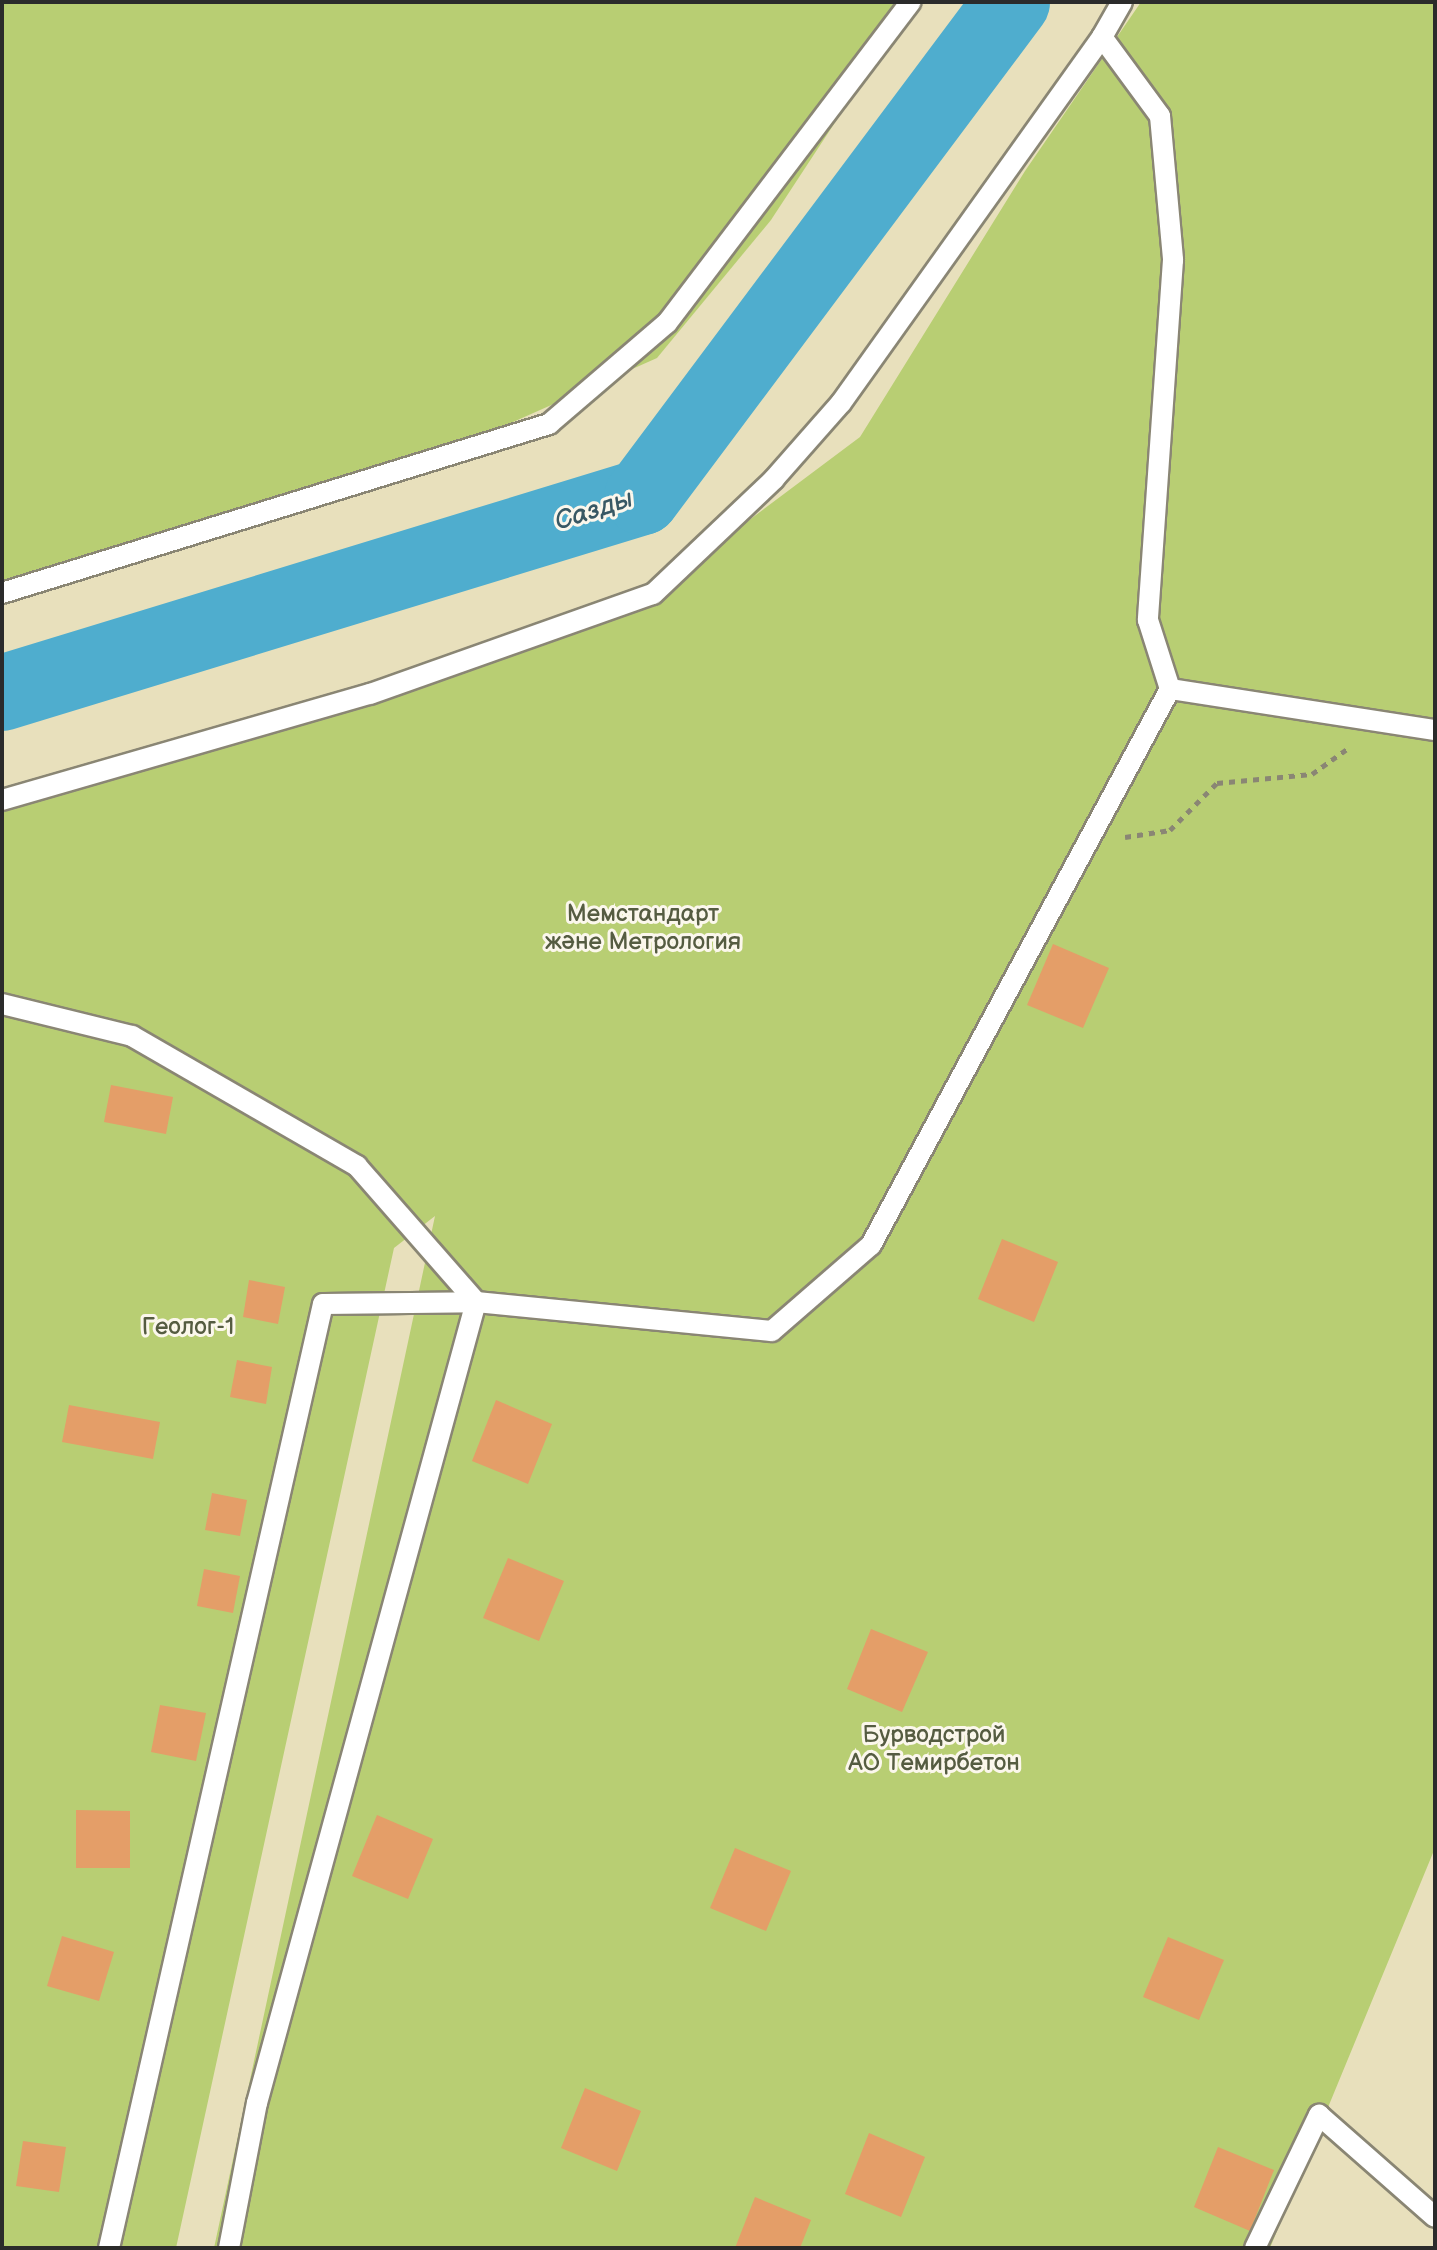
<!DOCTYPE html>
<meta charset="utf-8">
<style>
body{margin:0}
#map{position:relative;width:1437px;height:2250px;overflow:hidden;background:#e8e0bc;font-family:"Balsamiq Sans",sans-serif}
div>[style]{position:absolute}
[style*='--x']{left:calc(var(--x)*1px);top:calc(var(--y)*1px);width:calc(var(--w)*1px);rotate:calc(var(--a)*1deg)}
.green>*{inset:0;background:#b8ce73}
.river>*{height:76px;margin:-38px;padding:0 38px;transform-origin:38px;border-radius:38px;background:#4fadce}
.building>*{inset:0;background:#e49e68}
.path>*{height:5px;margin-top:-2.5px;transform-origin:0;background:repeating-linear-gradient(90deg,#8a8674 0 6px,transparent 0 12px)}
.roads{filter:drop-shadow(2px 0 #8a8674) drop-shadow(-2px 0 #8a8674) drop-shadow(0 2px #8a8674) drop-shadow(0 -2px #8a8674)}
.service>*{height:20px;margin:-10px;padding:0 10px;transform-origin:10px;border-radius:10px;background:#fff}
span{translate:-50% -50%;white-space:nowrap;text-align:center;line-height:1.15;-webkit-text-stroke:6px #fbf7ec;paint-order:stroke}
.park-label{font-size:24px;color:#555c41}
.water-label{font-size:26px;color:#385864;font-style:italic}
.frame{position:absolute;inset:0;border:4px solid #2b2b2b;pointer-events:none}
</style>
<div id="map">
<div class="green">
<i style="clip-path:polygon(2px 2px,914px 2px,771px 220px,657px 358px,495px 430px,2px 581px)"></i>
<i style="clip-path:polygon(1141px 2px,1435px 2px,1435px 1848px,1270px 2248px,214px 2248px,435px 1216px,394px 1248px,176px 2248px,2px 2248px,2px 795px,641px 601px,860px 437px,1025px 171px)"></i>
</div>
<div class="river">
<i style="--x:2;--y:693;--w:669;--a:-17.03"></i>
<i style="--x:642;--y:497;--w:618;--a:-53.22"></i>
</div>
<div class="building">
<i style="clip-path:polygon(1053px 944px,1109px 968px,1083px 1028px,1027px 1005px)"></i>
<i style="clip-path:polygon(111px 1085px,173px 1097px,166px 1134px,104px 1122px)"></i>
<i style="clip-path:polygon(1002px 1239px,1058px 1262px,1034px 1322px,978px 1299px)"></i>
<i style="clip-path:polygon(249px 1280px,285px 1287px,278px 1324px,243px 1317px)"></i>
<i style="clip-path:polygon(237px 1360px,272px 1367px,266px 1404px,230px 1397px)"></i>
<i style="clip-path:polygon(496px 1400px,552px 1424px,528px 1484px,472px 1461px)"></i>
<i style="clip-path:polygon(69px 1405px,160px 1422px,153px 1459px,62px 1442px)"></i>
<i style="clip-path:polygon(212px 1493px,247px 1500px,240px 1536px,205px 1530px)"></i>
<i style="clip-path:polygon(508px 1558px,564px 1581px,539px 1641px,483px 1618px)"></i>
<i style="clip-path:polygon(204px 1569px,240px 1576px,233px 1613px,197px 1606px)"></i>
<i style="clip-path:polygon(871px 1629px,928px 1652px,902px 1712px,847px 1689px)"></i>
<i style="clip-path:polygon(160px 1705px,206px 1713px,196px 1761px,151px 1752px)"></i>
<i style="clip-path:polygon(76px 1810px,130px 1811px,130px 1868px,76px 1868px)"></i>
<i style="clip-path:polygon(377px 1815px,433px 1839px,408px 1899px,352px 1876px)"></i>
<i style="clip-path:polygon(735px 1848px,791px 1871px,766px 1931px,710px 1908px)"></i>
<i style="clip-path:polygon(62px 1936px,114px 1952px,99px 2001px,47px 1986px)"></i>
<i style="clip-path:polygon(1168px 1937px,1224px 1960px,1199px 2020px,1143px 1997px)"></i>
<i style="clip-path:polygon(585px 2088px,641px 2111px,617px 2171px,561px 2148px)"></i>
<i style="clip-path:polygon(869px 2133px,925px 2157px,901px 2217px,845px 2194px)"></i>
<i style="clip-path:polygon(23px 2141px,66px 2147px,59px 2192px,16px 2186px)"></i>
<i style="clip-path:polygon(1218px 2147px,1274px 2170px,1250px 2231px,1194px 2207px)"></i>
<i style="clip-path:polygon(755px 2197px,811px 2220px,800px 2248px,735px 2248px)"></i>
</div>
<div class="path">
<i style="--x:1125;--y:837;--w:46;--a:-8.8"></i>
<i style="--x:1170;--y:830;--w:66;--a:-45"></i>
<i style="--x:1217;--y:783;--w:95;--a:-5.4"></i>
<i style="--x:1312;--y:774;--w:43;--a:-35.5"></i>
</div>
<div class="roads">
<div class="service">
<i style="--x:1122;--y:2;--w:40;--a:119.7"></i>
<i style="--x:1102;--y:37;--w:98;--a:53.7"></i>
<i style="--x:1160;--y:116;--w:145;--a:84.8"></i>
<i style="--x:1173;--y:260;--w:361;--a:94"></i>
<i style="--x:1148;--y:620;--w:72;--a:72.3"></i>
<i style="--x:2;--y:593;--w:573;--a:-17.17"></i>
<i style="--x:549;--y:424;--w:155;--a:-40.6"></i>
<i style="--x:667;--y:323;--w:403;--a:-52.8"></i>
<i style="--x:2;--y:800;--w:383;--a:-16.1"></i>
<i style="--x:370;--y:694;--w:300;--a:-19.5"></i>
<i style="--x:653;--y:594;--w:167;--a:-43.5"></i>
<i style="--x:774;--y:479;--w:101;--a:-48.6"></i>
<i style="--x:841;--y:403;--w:450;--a:-54.5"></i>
<i style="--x:2;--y:1004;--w:134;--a:13.8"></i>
<i style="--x:132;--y:1036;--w:260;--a:30"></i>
<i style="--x:357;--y:1166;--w:181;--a:48.8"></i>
<i style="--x:109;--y:2248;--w:968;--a:-77.23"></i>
<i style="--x:323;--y:1304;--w:153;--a:-0.7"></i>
<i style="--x:229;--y:2248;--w:148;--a:-79.1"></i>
<i style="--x:257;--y:2103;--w:830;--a:-74.71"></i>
<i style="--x:476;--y:1302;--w:297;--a:5.6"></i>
<i style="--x:772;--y:1331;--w:131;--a:-41"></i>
<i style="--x:871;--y:1245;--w:631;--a:-61.73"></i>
<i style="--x:1170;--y:689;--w:268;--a:8.8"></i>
<i style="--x:1255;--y:2248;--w:148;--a:-64.3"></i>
<i style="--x:1319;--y:2115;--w:154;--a:41.3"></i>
</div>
</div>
<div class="park-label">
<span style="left:643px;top:928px">Мемстандарт<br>және Метрология</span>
<span style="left:188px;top:1327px">Геолог-1</span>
<span style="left:934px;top:1749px">Бурводстрой<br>АО Темирбетон</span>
</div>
<div class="water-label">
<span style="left:594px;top:511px;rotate:-18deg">Сазды</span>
</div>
<div class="frame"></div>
</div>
